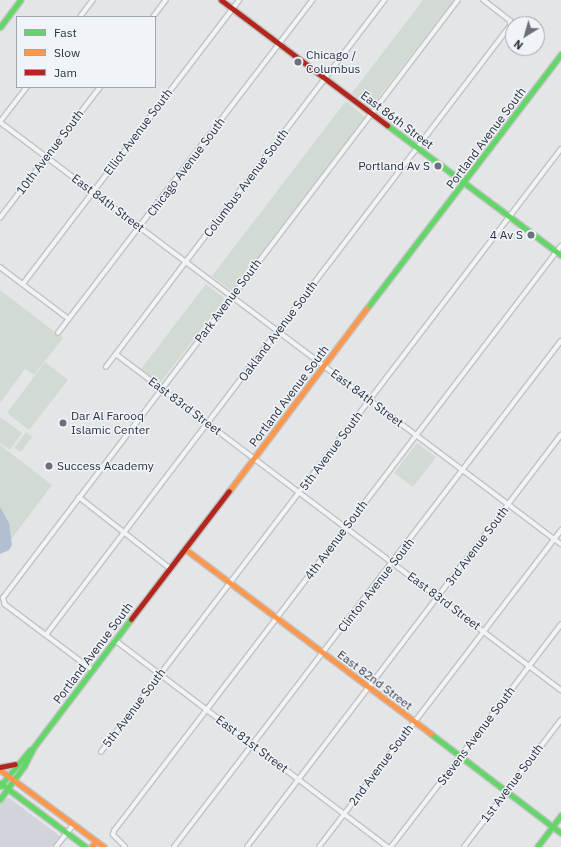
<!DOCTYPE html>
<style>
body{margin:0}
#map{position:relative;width:561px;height:847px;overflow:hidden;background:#e3e5e7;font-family:"IBM Plex Sans",sans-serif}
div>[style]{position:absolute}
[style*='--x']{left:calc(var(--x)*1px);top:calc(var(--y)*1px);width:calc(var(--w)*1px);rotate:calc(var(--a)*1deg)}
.built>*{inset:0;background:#d1d4da}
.green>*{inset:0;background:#d2dbd3}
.water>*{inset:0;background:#b2bfd1}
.roads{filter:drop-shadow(1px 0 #c1c3c5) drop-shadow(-1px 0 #c1c3c5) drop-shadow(0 1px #c1c3c5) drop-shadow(0 -1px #c1c3c5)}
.street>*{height:3.5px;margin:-1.75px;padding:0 1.75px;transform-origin:1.75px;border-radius:1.75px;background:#f2f3f4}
.fast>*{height:5px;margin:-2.5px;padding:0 2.5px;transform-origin:2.5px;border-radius:2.5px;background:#63d668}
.slow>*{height:5px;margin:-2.5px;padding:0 2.5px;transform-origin:2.5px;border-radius:2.5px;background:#ff974d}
.jam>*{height:5px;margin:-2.5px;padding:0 2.5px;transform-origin:2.5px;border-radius:2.5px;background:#b3261e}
.dots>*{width:11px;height:11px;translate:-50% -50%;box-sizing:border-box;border:2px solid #f0f3f7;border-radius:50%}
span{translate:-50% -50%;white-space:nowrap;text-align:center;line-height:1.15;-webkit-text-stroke:3px #f0f3f7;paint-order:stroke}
.poi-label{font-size:12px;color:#2a3140}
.left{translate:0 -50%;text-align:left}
.right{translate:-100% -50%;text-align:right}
.street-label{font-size:12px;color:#2a3140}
.legend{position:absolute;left:16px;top:16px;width:140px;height:72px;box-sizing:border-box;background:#f0f3f7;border:1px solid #a1a5ae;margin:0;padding:5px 7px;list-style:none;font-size:12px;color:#2a3140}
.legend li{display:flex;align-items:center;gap:8px;height:20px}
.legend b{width:20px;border:1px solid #a1a5ae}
.north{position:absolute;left:505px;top:16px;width:40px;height:40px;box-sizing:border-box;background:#f0f3f7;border:1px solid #a1a5ae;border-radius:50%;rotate:217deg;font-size:11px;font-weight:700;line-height:16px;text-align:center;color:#2a3140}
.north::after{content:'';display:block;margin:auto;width:14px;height:18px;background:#6b707a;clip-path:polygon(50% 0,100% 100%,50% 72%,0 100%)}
</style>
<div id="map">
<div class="built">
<i style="clip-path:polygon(6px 798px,9px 798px,61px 837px,52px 847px,0 847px,0 803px)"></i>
</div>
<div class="green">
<i style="clip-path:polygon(423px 0,454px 0,371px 107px,352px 93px)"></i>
<i style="clip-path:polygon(346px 101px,365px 117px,232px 291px,212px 276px)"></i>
<i style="clip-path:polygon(206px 284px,225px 299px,160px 383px,141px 369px)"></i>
<i style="clip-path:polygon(0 290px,63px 338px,34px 375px,25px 369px,0 403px)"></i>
<i style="clip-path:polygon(45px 362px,68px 380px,29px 430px,7px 413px)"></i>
<i style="clip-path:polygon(0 417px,22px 433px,10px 450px,0 443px)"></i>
<i style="clip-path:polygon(26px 432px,32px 437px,21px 452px,14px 448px)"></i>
<i style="clip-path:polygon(417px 443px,436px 457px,413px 487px,394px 473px)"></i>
<i style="clip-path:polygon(0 445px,52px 485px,0 554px)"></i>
</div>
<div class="water">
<i style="clip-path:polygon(0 507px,9px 523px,12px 545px,9px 550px,0 554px)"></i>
</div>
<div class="roads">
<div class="street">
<i style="--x:80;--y:17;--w:21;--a:-53"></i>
<i style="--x:153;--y:17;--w:21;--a:-53"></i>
<i style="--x:0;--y:122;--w:702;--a:36.95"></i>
<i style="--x:0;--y:122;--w:44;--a:-52.4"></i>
<i style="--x:0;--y:218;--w:165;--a:-52.6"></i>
<i style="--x:0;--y:267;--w:86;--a:37"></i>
<i style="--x:23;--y:284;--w:357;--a:-52.7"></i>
<i style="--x:58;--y:333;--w:419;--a:-52.6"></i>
<i style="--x:116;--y:354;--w:558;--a:37.05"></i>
<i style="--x:106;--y:367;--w:461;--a:-52.8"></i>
<i style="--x:79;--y:497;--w:115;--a:38"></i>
<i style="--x:46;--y:635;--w:766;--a:-52.7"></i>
<i style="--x:510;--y:26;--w:5;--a:-90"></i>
<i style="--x:510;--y:21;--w:34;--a:-142"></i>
<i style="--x:115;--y:640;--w:343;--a:37.2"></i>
<i style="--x:92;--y:670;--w:109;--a:-143.2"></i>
<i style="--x:5;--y:605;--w:7;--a:-106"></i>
<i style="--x:3;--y:598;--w:751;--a:-52.73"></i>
<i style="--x:101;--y:752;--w:758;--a:-52.66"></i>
<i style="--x:56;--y:847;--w:29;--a:-52"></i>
<i style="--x:125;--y:847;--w:17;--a:-135"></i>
<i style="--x:113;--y:835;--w:4;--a:-76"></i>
<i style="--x:114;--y:831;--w:736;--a:-52.62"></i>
<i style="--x:174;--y:847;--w:637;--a:-52.59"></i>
<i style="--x:247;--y:847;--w:518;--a:-52.69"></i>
<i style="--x:319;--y:847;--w:399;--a:-52.6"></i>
<i style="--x:391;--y:847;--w:280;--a:-52.6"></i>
<i style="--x:464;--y:847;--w:160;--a:-52.6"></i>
</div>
<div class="fast">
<i style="--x:0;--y:27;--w:34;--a:-53"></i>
<i style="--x:387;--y:125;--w:217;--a:36.8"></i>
<i style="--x:367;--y:308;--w:320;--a:-52.6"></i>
<i style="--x:431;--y:734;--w:163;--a:37.3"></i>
<i style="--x:0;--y:783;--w:107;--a:36.7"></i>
<i style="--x:0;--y:786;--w:47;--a:-50.2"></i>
<i style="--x:0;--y:799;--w:41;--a:-54"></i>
<i style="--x:24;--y:766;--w:20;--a:-63"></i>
<i style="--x:33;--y:748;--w:162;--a:-52.8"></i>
<i style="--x:537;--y:847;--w:40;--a:-53"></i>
</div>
<div class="slow">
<i style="--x:229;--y:491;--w:229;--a:-53"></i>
<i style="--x:185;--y:549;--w:308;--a:36.9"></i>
<i style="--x:0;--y:770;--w:129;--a:36.5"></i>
<i style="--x:91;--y:847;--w:8;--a:-50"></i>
</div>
<div class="jam">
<i style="--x:221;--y:0;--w:208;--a:37"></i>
<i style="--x:131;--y:619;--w:161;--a:-52.6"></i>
<i style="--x:0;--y:767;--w:15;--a:-11"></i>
</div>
</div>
<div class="dots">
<i style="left:298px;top:62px;background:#6b707a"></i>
<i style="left:438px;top:166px;background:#6b707a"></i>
<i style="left:531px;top:235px;background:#6b707a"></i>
<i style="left:63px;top:423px;background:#6b707a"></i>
<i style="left:49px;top:466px;background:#6b707a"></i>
</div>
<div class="poi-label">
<span class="left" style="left:306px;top:62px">Chicago /<br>Columbus</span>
<span class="right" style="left:430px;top:166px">Portland Av S</span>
<span class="right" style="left:523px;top:235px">4 Av S</span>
<span class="left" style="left:71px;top:423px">Dar Al Farooq<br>Islamic Center</span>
<span class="left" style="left:57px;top:466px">Success Academy</span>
</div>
<div class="street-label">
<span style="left:397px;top:120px;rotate:37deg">East 86th Street</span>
<span style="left:138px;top:132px;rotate:-53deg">Elliot Avenue South</span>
<span style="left:486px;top:138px;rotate:-53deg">Portland Avenue South</span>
<span style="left:50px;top:152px;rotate:-53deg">10th Avenue South</span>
<span style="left:186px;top:167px;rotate:-53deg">Chicago Avenue South</span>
<span style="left:246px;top:183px;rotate:-53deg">Columbus Avenue South</span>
<span style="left:108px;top:203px;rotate:37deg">East 84th Street</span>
<span style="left:228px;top:301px;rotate:-53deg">Park Avenue South</span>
<span style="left:278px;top:331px;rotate:-53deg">Oakland Avenue South</span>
<span style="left:289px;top:396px;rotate:-53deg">Portland Avenue South</span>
<span style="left:367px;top:398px;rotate:37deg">East 84th Street</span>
<span style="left:185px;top:406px;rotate:37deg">East 83rd Street</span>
<span style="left:331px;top:451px;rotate:-53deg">5th Avenue South</span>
<span style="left:336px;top:540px;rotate:-53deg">4th Avenue South</span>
<span style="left:477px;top:546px;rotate:-53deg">3rd Avenue South</span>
<span style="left:376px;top:585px;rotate:-52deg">Clinton Avenue South</span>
<span style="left:444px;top:601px;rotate:37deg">East 83rd Street</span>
<span style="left:93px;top:653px;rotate:-53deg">Portland Avenue South</span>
<span style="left:375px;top:680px;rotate:37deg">East 82nd Street</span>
<span style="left:134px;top:708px;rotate:-53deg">5th Avenue South</span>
<span style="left:476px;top:736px;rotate:-53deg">Stevens Avenue South</span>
<span style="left:252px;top:744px;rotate:37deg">East 81st Street</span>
<span style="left:381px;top:765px;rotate:-53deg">2nd Avenue South</span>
<span style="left:512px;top:783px;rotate:-53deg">1st Avenue South</span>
</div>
<ul class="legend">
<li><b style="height:5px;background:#63d668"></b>Fast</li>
<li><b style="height:5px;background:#ff974d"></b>Slow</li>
<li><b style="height:5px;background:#b3261e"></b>Jam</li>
</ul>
<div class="north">N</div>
</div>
